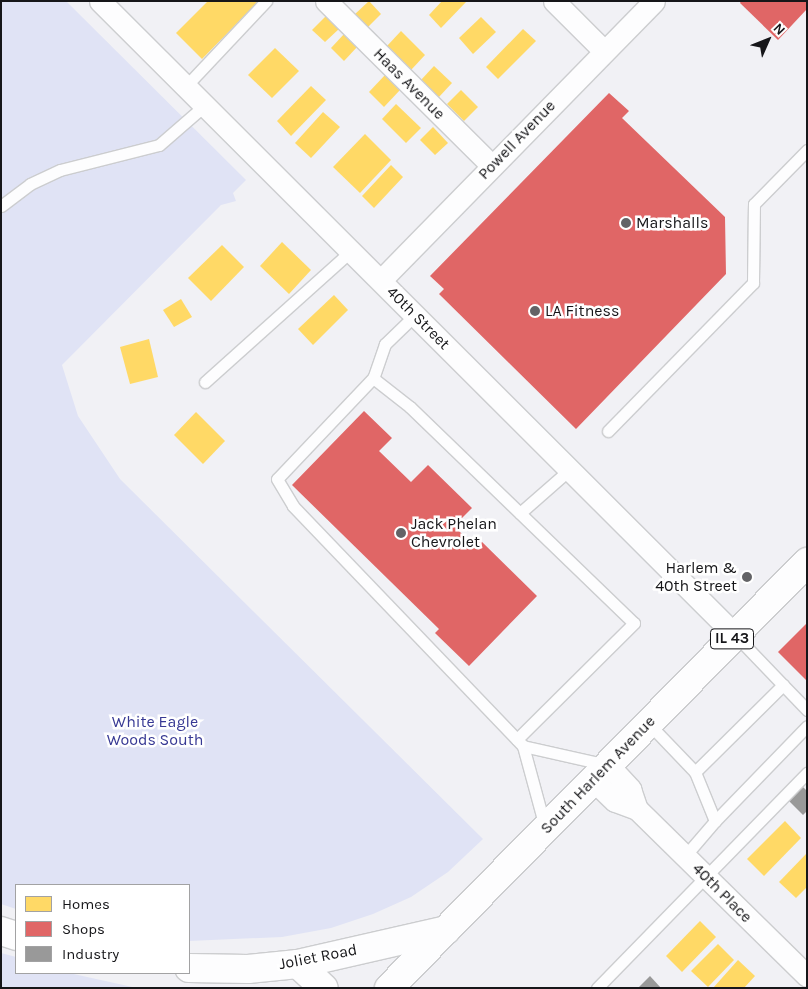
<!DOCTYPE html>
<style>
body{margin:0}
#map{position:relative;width:808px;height:989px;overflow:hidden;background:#f1f1f5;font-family:Karla,sans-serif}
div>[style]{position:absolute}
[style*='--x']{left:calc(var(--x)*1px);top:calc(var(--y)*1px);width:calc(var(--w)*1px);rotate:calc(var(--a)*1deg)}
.green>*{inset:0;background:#e0e3f5}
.homes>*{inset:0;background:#ffd966}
.shops>*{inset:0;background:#e06666}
.industry>*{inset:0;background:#999}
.roads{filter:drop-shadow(1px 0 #cccdcf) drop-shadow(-1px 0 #cccdcf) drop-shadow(0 1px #cccdcf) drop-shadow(0 -1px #cccdcf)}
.service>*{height:11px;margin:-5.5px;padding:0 5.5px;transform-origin:5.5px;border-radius:5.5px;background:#fdfdfe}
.minor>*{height:21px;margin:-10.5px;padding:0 10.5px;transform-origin:10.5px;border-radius:10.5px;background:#fdfdfe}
.primary>*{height:28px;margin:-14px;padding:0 14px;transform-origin:14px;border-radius:14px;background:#fdfdfe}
.dots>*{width:14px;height:14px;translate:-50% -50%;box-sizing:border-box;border:2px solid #fff;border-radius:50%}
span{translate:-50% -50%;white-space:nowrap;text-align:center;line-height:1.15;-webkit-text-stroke:5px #fff;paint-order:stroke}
.shield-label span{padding:1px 4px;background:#fff;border:1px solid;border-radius:4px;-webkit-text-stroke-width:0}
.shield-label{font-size:15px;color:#161619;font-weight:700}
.street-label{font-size:16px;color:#161619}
.poi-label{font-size:16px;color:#161619}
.left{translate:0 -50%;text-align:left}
.right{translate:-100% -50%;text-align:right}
.park-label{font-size:16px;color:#373994}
.frame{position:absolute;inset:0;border:2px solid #161619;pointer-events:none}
.legend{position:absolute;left:15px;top:884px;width:175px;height:90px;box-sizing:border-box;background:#fff;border:1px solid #a2a2a3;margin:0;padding:6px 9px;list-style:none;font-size:15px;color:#161619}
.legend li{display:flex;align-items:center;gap:10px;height:25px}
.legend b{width:25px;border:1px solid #a2a2a3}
.north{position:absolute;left:743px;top:15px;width:50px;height:50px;-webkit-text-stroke:4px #fff;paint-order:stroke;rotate:46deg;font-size:14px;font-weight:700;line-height:20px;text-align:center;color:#161619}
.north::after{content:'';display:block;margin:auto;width:18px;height:22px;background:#161619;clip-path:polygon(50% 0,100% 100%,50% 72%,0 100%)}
</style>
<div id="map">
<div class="green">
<i style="clip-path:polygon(1px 1px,66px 1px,246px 180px,233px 193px,236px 201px,221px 205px,62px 365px,78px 416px,120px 479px,483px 839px,448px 872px,411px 897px,373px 914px,331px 928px,282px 937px,189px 941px,189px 885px,16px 885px,16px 909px,1px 904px)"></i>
<i style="clip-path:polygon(1px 953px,16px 957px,16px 973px,69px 973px,137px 988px,1px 988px)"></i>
</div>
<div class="homes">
<i style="clip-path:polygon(208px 1px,259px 1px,202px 59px,176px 33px)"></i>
<i style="clip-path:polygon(369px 1px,381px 14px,367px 28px,354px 15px)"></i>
<i style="clip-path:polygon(442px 1px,467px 1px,441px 28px,429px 15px)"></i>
<i style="clip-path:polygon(327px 15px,340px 28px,325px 42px,312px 30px)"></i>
<i style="clip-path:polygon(481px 17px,496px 32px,473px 54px,459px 38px)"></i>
<i style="clip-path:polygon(523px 29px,536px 41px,498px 79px,486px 67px)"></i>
<i style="clip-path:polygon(401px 31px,425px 55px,411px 70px,387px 46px)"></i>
<i style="clip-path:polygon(345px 33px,358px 46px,344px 61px,331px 48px)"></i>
<i style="clip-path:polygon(275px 48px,299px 71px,272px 98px,248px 75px)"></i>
<i style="clip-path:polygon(434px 66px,452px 83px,438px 98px,420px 81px)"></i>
<i style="clip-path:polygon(385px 75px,400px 90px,384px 107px,369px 92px)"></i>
<i style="clip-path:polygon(311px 86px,326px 100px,291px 136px,277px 121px)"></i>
<i style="clip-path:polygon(461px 90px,478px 107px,464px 121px,447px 104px)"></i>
<i style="clip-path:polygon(396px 104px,421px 128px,406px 143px,382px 119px)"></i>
<i style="clip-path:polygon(323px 112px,340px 127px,311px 158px,295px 143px)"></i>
<i style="clip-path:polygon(433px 127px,448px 143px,435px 155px,420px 140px)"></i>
<i style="clip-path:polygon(365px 134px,391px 160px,360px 193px,333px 167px)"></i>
<i style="clip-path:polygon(391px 165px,403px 177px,374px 208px,362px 196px)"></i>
<i style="clip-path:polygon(282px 242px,311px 270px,289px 294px,260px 266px)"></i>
<i style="clip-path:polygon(222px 245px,244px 267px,211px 301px,188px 278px)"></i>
<i style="clip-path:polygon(334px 295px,348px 310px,313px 345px,298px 329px)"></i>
<i style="clip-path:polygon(181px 299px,192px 317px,174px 327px,163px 310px)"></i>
<i style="clip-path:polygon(149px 339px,158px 377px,130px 384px,120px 347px)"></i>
<i style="clip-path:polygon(196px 412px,225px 441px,203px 464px,174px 435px)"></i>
<i style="clip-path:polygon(785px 821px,801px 838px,764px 876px,747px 859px)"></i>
<i style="clip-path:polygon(807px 853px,807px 887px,796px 898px,779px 882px)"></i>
<i style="clip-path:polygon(700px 921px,716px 937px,682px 972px,666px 956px)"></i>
<i style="clip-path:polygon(718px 944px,734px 960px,708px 987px,691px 971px)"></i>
<i style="clip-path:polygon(738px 960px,755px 976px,744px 988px,713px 988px)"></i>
</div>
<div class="shops">
<i style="clip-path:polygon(741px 1px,807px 1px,807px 9px,778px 40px,740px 3px)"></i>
<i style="clip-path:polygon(609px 93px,629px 111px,622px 118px,725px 217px,726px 274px,576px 429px,439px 294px,444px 289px,430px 276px)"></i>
<i style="clip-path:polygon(364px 411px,392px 438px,379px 451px,411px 482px,428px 465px,472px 508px,454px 526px,474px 546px,480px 540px,537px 596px,469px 666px,435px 633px,439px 629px,292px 485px)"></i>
<i style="clip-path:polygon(807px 623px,807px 681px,778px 652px)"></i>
</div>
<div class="industry">
<i style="clip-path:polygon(803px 787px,807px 791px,807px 811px,803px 815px,789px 801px)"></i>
<i style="clip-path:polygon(650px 976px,661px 988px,638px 988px)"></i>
</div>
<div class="roads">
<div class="service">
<i style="--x:186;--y:86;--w:117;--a:-46.7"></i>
<i style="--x:1;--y:206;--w:36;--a:-37"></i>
<i style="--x:30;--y:184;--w:33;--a:-25"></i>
<i style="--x:60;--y:170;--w:102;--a:-14.2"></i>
<i style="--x:159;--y:145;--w:61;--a:-41"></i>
<i style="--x:415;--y:315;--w:42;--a:136"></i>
<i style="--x:385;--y:344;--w:36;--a:109"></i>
<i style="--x:373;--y:378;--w:139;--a:133.5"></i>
<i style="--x:277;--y:479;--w:31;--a:59"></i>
<i style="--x:293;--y:506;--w:332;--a:46.2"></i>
<i style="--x:523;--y:746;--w:84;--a:74.8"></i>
<i style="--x:373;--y:378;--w:47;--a:38.1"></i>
<i style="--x:410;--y:407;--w:311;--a:44"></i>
<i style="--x:634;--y:623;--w:165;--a:135.2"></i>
<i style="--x:205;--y:382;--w:196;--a:-41.9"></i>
<i style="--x:608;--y:431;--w:207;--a:-45.6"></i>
<i style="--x:753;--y:283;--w:79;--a:-89.3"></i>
<i style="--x:754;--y:204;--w:76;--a:-45.5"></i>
<i style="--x:520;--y:513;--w:67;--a:-41.3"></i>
<i style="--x:783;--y:685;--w:35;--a:46"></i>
<i style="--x:649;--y:724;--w:66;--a:46.2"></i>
<i style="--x:695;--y:772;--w:53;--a:67.8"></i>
<i style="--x:715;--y:821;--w:46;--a:130.6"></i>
<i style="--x:523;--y:746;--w:86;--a:12.7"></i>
<i style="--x:695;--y:772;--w:124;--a:-44.7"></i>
<i style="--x:783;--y:685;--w:69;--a:-133.8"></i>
<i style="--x:715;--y:821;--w:132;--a:-45.9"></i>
<i style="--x:597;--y:988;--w:301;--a:-45.7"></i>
</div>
<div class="minor">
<i style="--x:100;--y:1;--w:897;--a:44.95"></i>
<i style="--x:326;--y:1;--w:234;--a:44.8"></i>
<i style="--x:554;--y:1;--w:71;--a:45"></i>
<i style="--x:381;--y:280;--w:390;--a:-45.6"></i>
<i style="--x:608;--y:765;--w:33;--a:47"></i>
<i style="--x:630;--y:789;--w:21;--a:71"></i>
<i style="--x:637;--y:809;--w:238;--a:44.5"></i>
<i style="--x:593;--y:780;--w:30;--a:44"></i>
<i style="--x:615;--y:801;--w:23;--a:20"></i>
</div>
<div class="primary">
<i style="--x:1;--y:931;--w:16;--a:18"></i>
<i style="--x:298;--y:964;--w:35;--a:43"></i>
<i style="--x:189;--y:968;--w:59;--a:1"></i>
<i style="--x:248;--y:969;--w:50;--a:-5.7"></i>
<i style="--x:298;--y:964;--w:152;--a:-12.9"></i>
<i style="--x:389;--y:988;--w:597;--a:-45.54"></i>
</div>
</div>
<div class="dots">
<i style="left:626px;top:223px;background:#636366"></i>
<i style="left:535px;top:311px;background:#636366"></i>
<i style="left:401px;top:533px;background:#636366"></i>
<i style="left:747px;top:577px;background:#636366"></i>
</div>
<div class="shield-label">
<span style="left:732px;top:639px">IL 43</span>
</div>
<div class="street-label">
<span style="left:409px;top:84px;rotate:45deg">Haas Avenue</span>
<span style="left:517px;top:140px;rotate:-46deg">Powell Avenue</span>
<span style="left:418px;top:318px;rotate:45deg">40th Street</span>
<span style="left:598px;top:775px;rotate:-46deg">South Harlem Avenue</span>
<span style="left:722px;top:893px;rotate:45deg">40th Place</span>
<span style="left:318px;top:957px;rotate:-11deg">Joliet Road</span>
</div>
<div class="poi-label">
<span class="left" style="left:636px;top:223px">Marshalls</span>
<span class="left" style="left:545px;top:311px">LA Fitness</span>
<span class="left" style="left:411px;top:533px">Jack Phelan<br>Chevrolet</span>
<span class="right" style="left:737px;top:577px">Harlem &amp;<br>40th Street</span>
</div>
<div class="park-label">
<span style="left:155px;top:731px">White Eagle<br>Woods South</span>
</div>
<div class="frame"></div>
<ul class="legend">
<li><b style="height:14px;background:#ffd966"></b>Homes</li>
<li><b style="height:14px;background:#e06666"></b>Shops</li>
<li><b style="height:14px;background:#999"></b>Industry</li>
</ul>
<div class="north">N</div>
</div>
